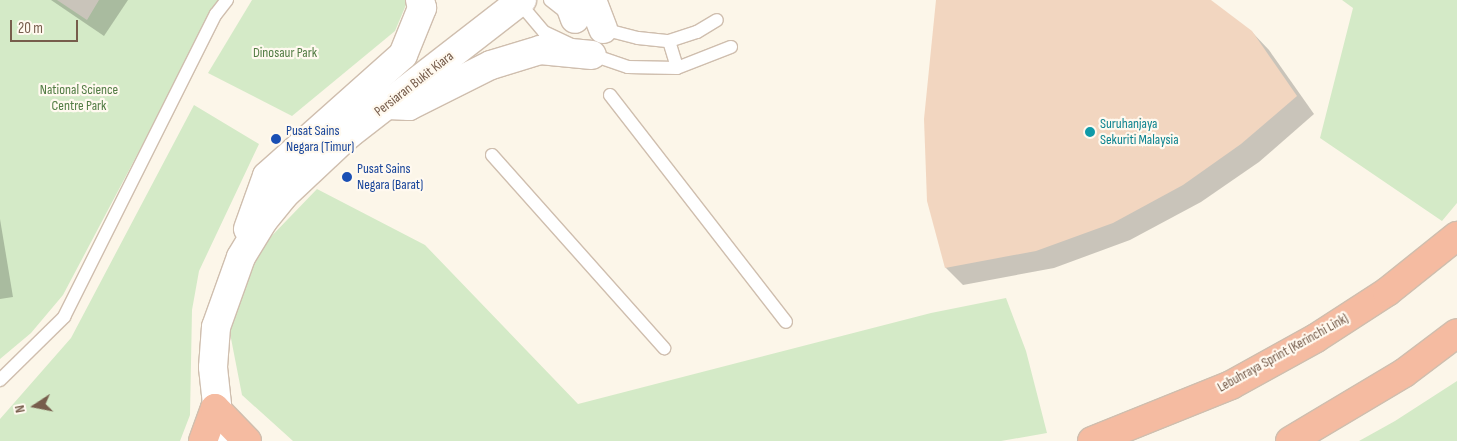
<!DOCTYPE html>
<style>
body{margin:0}
#map{position:relative;width:1457px;height:441px;overflow:hidden;background:#fcf6e9;font-family:"Sofia Sans Condensed",sans-serif}
div>[style]{position:absolute}
[style*='--x']{left:calc(var(--x)*1px);top:calc(var(--y)*1px);width:calc(var(--w)*1px);rotate:calc(var(--a)*1deg)}
.green>*{inset:0;background:#d4eac7}
.shadow>*{inset:0;background:#0003}
.building>*{inset:0;background:#f2d6c0}
.roads{filter:drop-shadow(1px 0 #cfbeae) drop-shadow(-1px 0 #cfbeae) drop-shadow(0 1px #cfbeae) drop-shadow(0 -1px #cfbeae)}
.service>*{height:12px;margin:-6px;padding:0 6px;transform-origin:6px;border-radius:6px;background:#fff}
.tertiary>*{height:28px;margin:-14px;padding:0 14px;transform-origin:14px;border-radius:14px;background:#fff}
.motorway>*{height:28px;margin:-14px;padding:0 14px;transform-origin:14px;border-radius:14px;background:#f5bba1}
.dots>*{width:14px;height:14px;translate:-50% -50%;box-sizing:border-box;border:2px solid #fff9ef;border-radius:50%}
span{translate:-50% -50%;white-space:nowrap;text-align:center;line-height:1.15;-webkit-text-stroke:4.5px #fff9ef;paint-order:stroke}
.park-label{font-size:14px;color:#527c44}
.street-label{font-size:14px;color:#775d4c}
.culture-label{font-size:14px;color:#0d838f}
.left{translate:0 -50%;text-align:left}
.transit-label{font-size:14px;color:#164399}
.north{position:absolute;left:10px;top:381px;width:50px;height:50px;-webkit-text-stroke:4px #fff9ef;paint-order:stroke;rotate:259deg;font-size:14px;font-weight:700;line-height:20px;text-align:center;color:#775d4c}
.north::after{content:'';display:block;margin:auto;width:18px;height:22px;background:#775d4c;clip-path:polygon(50% 0,100% 100%,50% 72%,0 100%)}
.scale{position:absolute;left:10px;top:20px;width:68px;height:22px;box-sizing:border-box;border:2px solid #775d4c;border-top:0;padding-left:6px;font-size:15px;line-height:18px;white-space:nowrap;color:#775d4c;-webkit-text-stroke:4px #fff9ef;paint-order:stroke}
</style>
<div id="map">
<div class="green">
<i style="clip-path:polygon(0 0,57px 0,87px 20px,99px 0,219px 0,63px 295px,31px 333px,0 359px)"></i>
<i style="clip-path:polygon(252px 0,408px 0,395px 31px,292px 116px,208px 73px)"></i>
<i style="clip-path:polygon(1342px 0,1457px 0,1457px 203px,1442px 221px,1320px 138px,1353px 8px)"></i>
<i style="clip-path:polygon(194px 105px,259px 144px,199px 271px,192px 310px,190px 415px,180px 441px,0 441px,0 419px,71px 338px)"></i>
<i style="clip-path:polygon(317px 189px,425px 245px,578px 404px,931px 313px,1006px 298px,1026px 351px,1047px 433px,1001px 441px,293px 441px,242px 395px,228px 323px,260px 248px)"></i>
<i style="clip-path:polygon(1457px 381px,1457px 441px,1359px 441px,1395px 421px)"></i>
</div>
<div class="shadow">
<i style="clip-path:polygon(51px 0,128px 0,104px 36px)"></i>
<i style="clip-path:polygon(937px 0,1206px 0,1251px 31px,1269px 50px,1314px 114px,1259px 162px,1201px 202px,1130px 240px,1054px 268px,963px 285px,946px 268px)"></i>
<i style="clip-path:polygon(0 219px,13px 297px,0 299px)"></i>
</div>
<div class="building">
<i style="clip-path:polygon(936px 0,1211px 0,1252px 31px,1297px 96px,1241px 144px,1183px 185px,1113px 223px,1036px 251px,945px 268px,927px 201px,924px 119px)"></i>
</div>
<div class="roads">
<div class="service">
<i style="--x:517;--y:0;--w:42;--a:49.8"></i>
<i style="--x:544;--y:32;--w:31;--a:25"></i>
<i style="--x:550;--y:0;--w:23;--a:38"></i>
<i style="--x:599;--y:28;--w:40;--a:14.4"></i>
<i style="--x:638;--y:38;--w:31;--a:6"></i>
<i style="--x:669;--y:41;--w:29;--a:-18"></i>
<i style="--x:697;--y:32;--w:23;--a:-31"></i>
<i style="--x:669;--y:41;--w:28;--a:73"></i>
<i style="--x:590;--y:54;--w:40;--a:18.9"></i>
<i style="--x:628;--y:67;--w:49;--a:1.2"></i>
<i style="--x:677;--y:68;--w:58;--a:-21.3"></i>
<i style="--x:610;--y:95;--w:287;--a:52.2"></i>
<i style="--x:492;--y:155;--w:259;--a:48.3"></i>
<i style="--x:0;--y:380;--w:90;--a:-44.5"></i>
<i style="--x:64;--y:317;--w:339;--a:-63.4"></i>
<i style="--x:216;--y:14;--w:18;--a:-52"></i>
</div>
<div class="tertiary">
<i style="--x:568;--y:0;--w:20;--a:70"></i>
<i style="--x:592;--y:0;--w:31;--a:69"></i>
<i style="--x:388;--y:105;--w:21;--a:3"></i>
<i style="--x:409;--y:106;--w:92;--a:-26.6"></i>
<i style="--x:491;--y:65;--w:51;--a:-17"></i>
<i style="--x:540;--y:50;--w:52;--a:5.5"></i>
<i style="--x:248;--y:229;--w:56;--a:-70.3"></i>
<i style="--x:267;--y:176;--w:182;--a:-41.7"></i>
<i style="--x:403;--y:55;--w:51;--a:-68"></i>
<i style="--x:422;--y:8;--w:8;--a:-104"></i>
<i style="--x:221;--y:441;--w:74;--a:-96.2"></i>
<i style="--x:213;--y:367;--w:40;--a:-85.7"></i>
<i style="--x:216;--y:327;--w:74;--a:-70.3"></i>
<i style="--x:241;--y:257;--w:42;--a:-58.6"></i>
<i style="--x:263;--y:221;--w:33;--a:-51"></i>
<i style="--x:284;--y:195;--w:89;--a:-43.2"></i>
<i style="--x:349;--y:134;--w:219;--a:-37.8"></i>
</div>
<div class="motorway">
<i style="--x:203;--y:441;--w:35;--a:-70"></i>
<i style="--x:215;--y:408;--w:46;--a:45.9"></i>
<i style="--x:1092;--y:441;--w:150;--a:-21.9"></i>
<i style="--x:1231;--y:385;--w:97;--a:-28.9"></i>
<i style="--x:1316;--y:338;--w:85;--a:-32.9"></i>
<i style="--x:1387;--y:292;--w:90;--a:-38.7"></i>
<i style="--x:1290;--y:441;--w:133;--a:-30.8"></i>
<i style="--x:1404;--y:373;--w:66;--a:-37"></i>
</div>
</div>
<div class="dots">
<i style="left:1090px;top:132px;background:#0f9aa8"></i>
<i style="left:276px;top:139px;background:#1a4fb4"></i>
<i style="left:347px;top:177px;background:#1a4fb4"></i>
</div>
<div class="park-label">
<span style="left:285px;top:53px">Dinosaur Park</span>
<span style="left:79px;top:98px">National Science<br>Centre Park</span>
</div>
<div class="street-label">
<span style="left:414px;top:84px;rotate:-38deg">Persiaran Bukit Kiara</span>
<span style="left:1283px;top:353px;rotate:-29deg">Lebuhraya Sprint (Kerinchi Link)</span>
</div>
<div class="culture-label">
<span class="left" style="left:1100px;top:132px">Suruhanjaya<br>Sekuriti Malaysia</span>
</div>
<div class="transit-label">
<span class="left" style="left:286px;top:139px">Pusat Sains<br>Negara (Timur)</span>
<span class="left" style="left:357px;top:177px">Pusat Sains<br>Negara (Barat)</span>
</div>
<div class="north">N</div>
<div class="scale">20 m</div>
</div>
